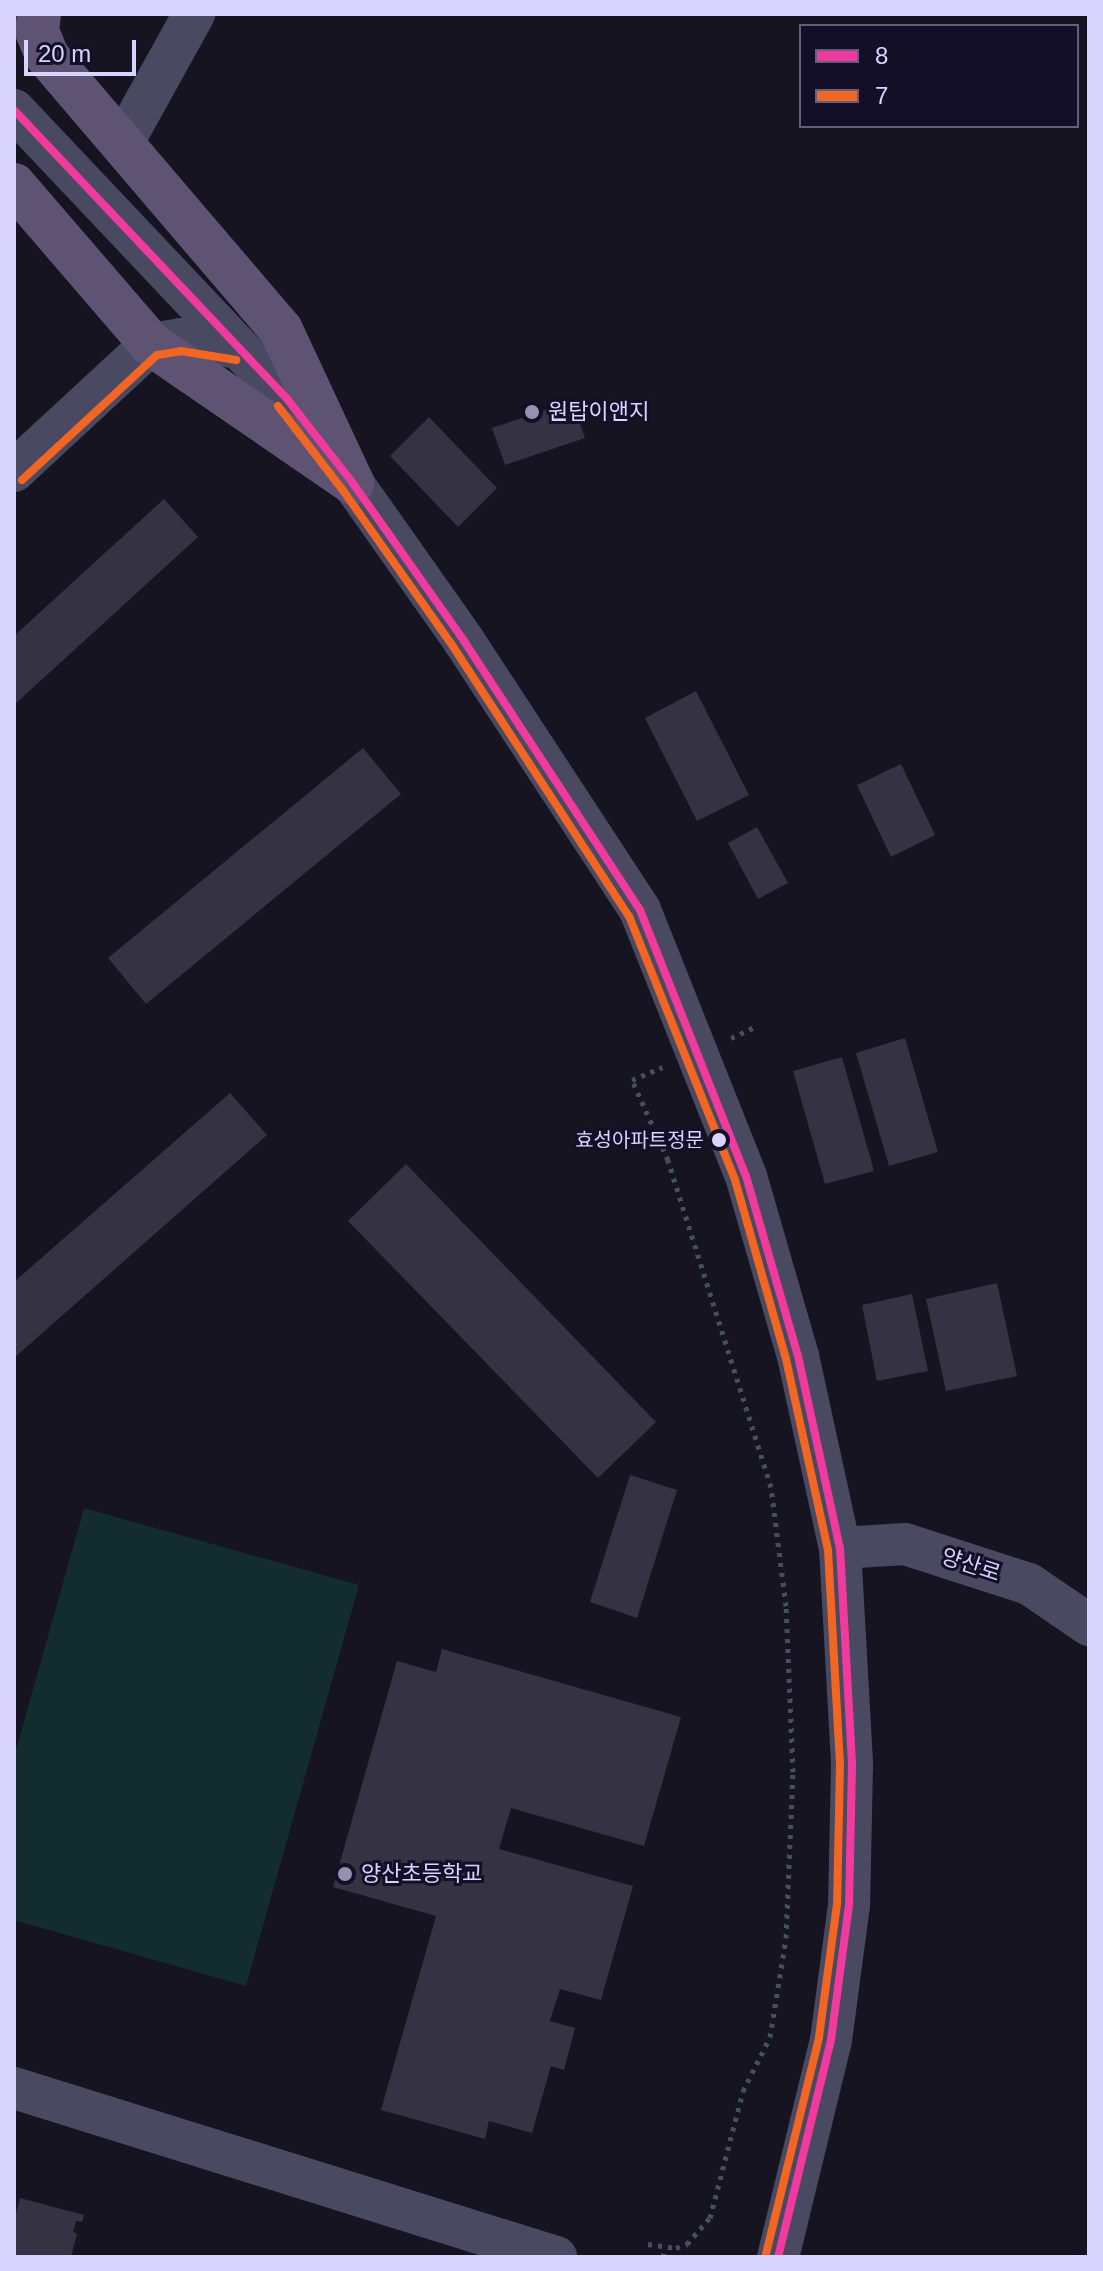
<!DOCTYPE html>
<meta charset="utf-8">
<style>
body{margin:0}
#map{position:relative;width:1103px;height:2271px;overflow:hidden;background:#161421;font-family:Arial,"Noto Sans KR",sans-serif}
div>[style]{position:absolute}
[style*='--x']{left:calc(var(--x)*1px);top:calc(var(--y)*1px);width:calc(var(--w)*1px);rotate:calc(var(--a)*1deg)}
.green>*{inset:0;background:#132c2d}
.building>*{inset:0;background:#343243}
.path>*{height:5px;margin-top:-2.5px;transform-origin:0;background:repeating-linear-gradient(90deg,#44505f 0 4px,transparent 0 10px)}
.minor>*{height:42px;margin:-21px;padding:0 21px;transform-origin:21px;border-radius:21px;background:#4a4962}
.major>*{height:44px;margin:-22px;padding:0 22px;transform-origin:22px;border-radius:22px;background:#5e5373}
.bus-1>*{height:8px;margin:-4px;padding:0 4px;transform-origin:4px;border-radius:4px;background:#f13a9d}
.bus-2>*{height:8px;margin:-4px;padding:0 4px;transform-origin:4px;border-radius:4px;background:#f26522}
.dots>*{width:22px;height:22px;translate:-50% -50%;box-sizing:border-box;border:4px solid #130f26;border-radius:50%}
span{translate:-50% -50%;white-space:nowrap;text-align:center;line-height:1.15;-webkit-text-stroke:6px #130f26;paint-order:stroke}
.bus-label{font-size:20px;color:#d9d4ff}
.right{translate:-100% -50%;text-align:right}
.poi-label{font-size:22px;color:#d9d4ff}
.left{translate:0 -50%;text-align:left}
.street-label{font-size:22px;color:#d9d4ff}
.frame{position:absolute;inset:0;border:16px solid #d9d4ff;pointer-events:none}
.legend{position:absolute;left:799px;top:24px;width:280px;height:104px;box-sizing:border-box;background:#130f26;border:2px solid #625e7d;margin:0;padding:10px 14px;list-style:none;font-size:24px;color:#d9d4ff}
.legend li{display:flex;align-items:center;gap:16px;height:40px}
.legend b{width:40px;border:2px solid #625e7d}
.scale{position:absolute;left:24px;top:40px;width:112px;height:36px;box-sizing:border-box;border:4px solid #d9d4ff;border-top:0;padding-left:10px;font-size:24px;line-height:28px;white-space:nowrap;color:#d9d4ff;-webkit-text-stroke:6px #130f26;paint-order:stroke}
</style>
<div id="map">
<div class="green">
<i style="clip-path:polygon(84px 1508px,359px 1585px,246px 1986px,14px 1920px,14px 1757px)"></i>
</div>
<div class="building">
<i style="clip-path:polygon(572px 401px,585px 438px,505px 465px,492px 428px)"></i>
<i style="clip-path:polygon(429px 417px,497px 488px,458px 527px,390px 456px)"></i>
<i style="clip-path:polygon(164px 499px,198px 537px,14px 705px,14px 636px)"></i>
<i style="clip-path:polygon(696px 691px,749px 795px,697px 821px,645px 718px)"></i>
<i style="clip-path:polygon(363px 748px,401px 794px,146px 1004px,108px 958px)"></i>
<i style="clip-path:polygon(901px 764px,935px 835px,891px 857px,857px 785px)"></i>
<i style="clip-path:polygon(757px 827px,788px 883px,758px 899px,728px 843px)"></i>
<i style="clip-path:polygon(905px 1038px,938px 1152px,889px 1166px,856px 1053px)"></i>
<i style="clip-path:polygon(842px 1057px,874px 1171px,825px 1184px,793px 1071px)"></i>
<i style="clip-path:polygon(230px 1093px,267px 1135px,14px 1358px,14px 1282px)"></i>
<i style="clip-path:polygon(406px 1164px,656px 1422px,598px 1478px,348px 1221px)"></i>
<i style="clip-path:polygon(997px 1283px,1017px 1376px,946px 1391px,926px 1299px)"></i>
<i style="clip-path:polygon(912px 1294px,928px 1371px,877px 1381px,862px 1305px)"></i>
<i style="clip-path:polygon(630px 1475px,677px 1490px,637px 1618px,590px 1602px)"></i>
<i style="clip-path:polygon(442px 1649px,681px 1717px,644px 1846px,511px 1808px,499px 1849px,633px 1886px,601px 2000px,560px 1989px,550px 2021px,575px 2028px,564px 2070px,551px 2066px,532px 2133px,489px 2121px,485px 2139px,381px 2110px,436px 1916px,333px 1887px,397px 1661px,436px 1672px)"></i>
<i style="clip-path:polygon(20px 2198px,84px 2215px,82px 2222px,76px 2221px,73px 2232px,77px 2234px,71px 2257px,14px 2257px,14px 2220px)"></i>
</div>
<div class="path">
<i style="--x:731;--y:1038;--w:26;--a:-25"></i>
<i style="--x:648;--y:2244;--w:28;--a:8"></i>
<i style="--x:676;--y:2248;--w:12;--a:-20"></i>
<i style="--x:687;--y:2244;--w:35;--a:-49"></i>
<i style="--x:710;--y:2218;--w:131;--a:-75.4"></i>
<i style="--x:743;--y:2091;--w:60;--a:-63.4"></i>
<i style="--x:770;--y:2037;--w:100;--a:-80.8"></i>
<i style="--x:786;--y:1938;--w:166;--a:-87.6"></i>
<i style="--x:793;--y:1772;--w:166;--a:-92.4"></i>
<i style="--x:786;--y:1606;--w:120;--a:-97.2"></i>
<i style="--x:771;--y:1487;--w:343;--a:-107.5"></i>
<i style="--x:668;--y:1160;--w:88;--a:-114.2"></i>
<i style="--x:632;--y:1080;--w:33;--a:-23"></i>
<i style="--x:663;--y:2257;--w:9;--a:-77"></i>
</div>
<div class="minor">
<i style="--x:14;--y:110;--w:398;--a:46.6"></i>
<i style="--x:287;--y:399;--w:105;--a:51.9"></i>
<i style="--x:352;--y:482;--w:194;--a:54.8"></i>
<i style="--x:464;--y:641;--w:321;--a:56.8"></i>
<i style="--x:640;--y:910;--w:286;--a:68.3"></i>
<i style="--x:746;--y:1176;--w:187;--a:73.9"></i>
<i style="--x:798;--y:1356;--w:197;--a:77.7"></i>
<i style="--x:840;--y:1548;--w:217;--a:86.8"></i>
<i style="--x:852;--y:1765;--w:140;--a:91.2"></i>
<i style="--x:849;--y:1905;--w:136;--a:97.6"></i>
<i style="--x:831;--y:2040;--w:223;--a:103.7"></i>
<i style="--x:122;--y:144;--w:149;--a:-61"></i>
<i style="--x:14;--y:471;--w:187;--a:-42.8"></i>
<i style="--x:151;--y:344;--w:30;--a:-9"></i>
<i style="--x:181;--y:339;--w:58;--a:9"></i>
<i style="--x:840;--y:1548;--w:65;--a:-3.5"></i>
<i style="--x:905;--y:1544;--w:130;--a:17.9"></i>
<i style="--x:1029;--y:1584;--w:73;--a:34.3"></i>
<i style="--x:14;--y:2088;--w:568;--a:17.32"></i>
</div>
<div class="major">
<i style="--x:39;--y:14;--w:17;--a:97"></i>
<i style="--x:37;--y:31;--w:27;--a:68"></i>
<i style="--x:47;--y:56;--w:360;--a:49.5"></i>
<i style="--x:281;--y:330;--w:168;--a:65"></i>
<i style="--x:14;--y:185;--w:210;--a:49.3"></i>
<i style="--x:151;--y:344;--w:244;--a:34.5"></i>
</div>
<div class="bus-1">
<i style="--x:14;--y:110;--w:398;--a:46.6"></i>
<i style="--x:287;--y:399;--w:105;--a:51.9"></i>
<i style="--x:352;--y:482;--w:194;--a:54.8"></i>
<i style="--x:464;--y:641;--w:321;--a:56.8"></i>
<i style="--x:640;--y:910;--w:286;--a:68.3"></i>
<i style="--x:746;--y:1176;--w:187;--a:73.9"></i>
<i style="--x:798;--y:1356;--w:197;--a:77.7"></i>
<i style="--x:840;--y:1548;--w:217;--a:86.8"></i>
<i style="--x:852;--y:1765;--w:140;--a:91.2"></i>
<i style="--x:849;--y:1905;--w:136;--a:97.6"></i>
<i style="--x:831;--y:2040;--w:223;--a:103.7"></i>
</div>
<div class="bus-2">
<i style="--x:278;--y:406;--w:105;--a:52.4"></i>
<i style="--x:342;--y:489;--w:194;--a:54.8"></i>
<i style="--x:454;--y:648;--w:320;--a:56.9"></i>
<i style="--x:629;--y:916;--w:284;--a:68.1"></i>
<i style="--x:735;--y:1180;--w:186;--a:74.1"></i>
<i style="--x:786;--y:1359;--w:196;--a:77.6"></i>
<i style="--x:828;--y:1550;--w:215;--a:86.8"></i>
<i style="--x:840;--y:1765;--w:139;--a:91.2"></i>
<i style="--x:837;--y:1904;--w:135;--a:97.7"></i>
<i style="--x:819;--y:2038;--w:222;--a:103.8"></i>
<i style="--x:22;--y:480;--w:184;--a:-42.8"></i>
<i style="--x:157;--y:355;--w:24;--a:-9"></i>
<i style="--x:181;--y:351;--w:56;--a:9.3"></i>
</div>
<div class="dots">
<i style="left:532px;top:412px;background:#9591b1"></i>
<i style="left:719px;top:1140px;background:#d9d4ff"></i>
<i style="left:345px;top:1874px;background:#9591b1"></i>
</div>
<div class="bus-label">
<span class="right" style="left:704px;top:1140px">효성아파트정문</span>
</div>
<div class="poi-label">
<span class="left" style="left:548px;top:412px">원탑이앤지</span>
<span class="left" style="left:361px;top:1874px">양산초등학교</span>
</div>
<div class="street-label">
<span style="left:971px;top:1565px;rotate:18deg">양산로</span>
</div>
<div class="frame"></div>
<ul class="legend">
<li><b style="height:10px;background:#f13a9d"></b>8</li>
<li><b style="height:10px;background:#f26522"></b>7</li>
</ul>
<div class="scale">20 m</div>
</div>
